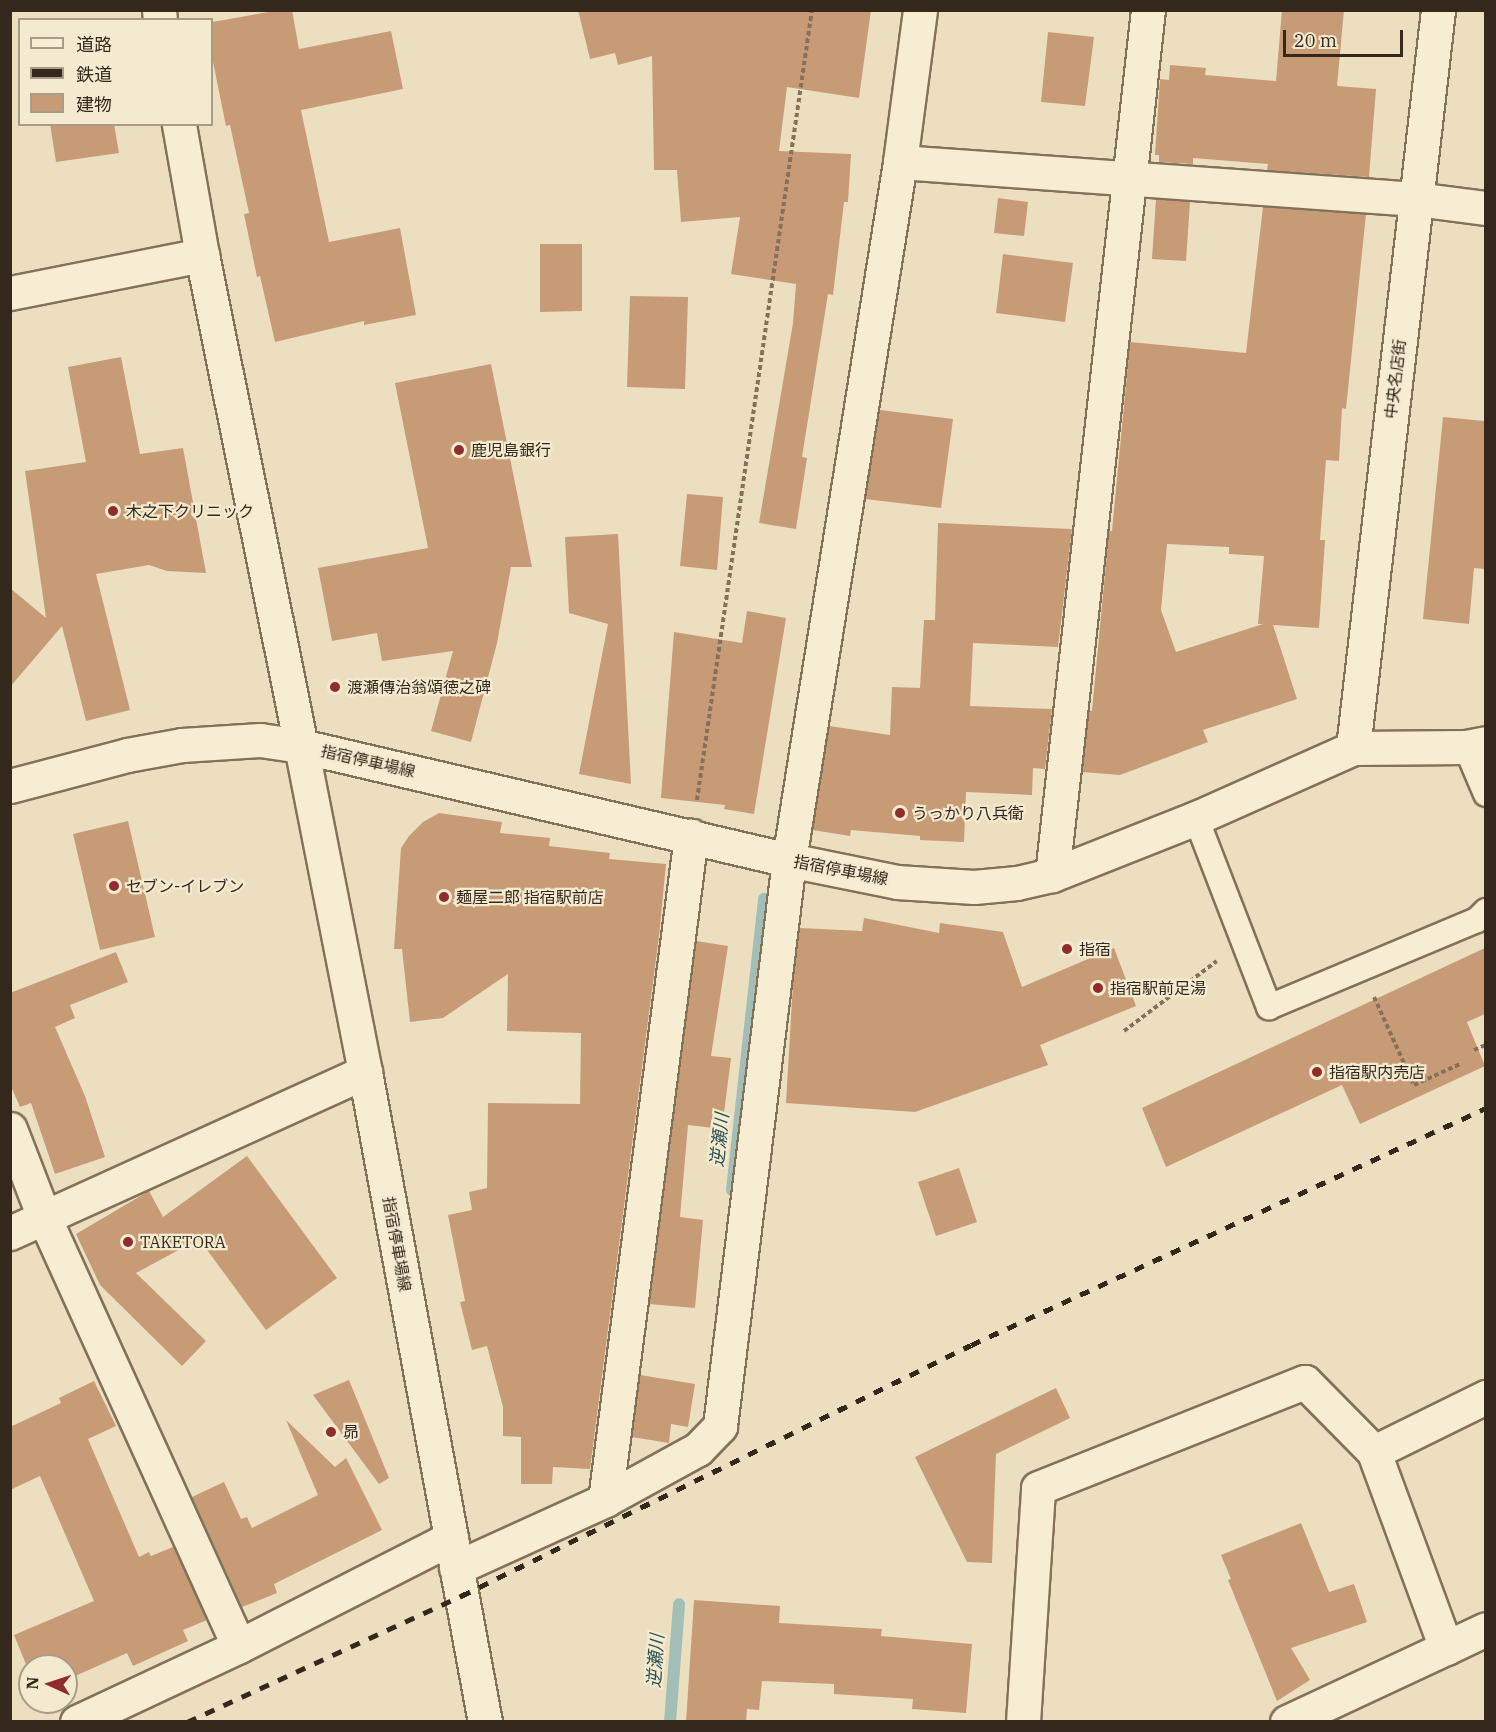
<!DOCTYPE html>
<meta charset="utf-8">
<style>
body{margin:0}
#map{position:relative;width:1496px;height:1732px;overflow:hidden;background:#ecdfc0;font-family:"IBM Plex Serif","Noto Sans JP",serif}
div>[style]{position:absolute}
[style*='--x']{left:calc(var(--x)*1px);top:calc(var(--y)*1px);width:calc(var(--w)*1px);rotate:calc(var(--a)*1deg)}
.stream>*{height:12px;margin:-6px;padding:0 6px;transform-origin:6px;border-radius:6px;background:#a3beb6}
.building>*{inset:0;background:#c89b77}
.path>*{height:4px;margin-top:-2px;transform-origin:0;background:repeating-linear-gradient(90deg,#847159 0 4.5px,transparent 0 7.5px)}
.roads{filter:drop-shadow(2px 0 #847159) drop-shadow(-2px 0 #847159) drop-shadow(0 2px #847159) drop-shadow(0 -2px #847159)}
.service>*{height:24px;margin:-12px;padding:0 12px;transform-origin:12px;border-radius:12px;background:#f7edd3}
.minor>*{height:33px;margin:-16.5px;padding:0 16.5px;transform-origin:16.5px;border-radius:16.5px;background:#f7edd3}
.tertiary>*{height:33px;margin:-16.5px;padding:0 16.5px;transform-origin:16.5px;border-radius:16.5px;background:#f7edd3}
.secondary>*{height:33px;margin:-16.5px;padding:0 16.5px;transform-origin:16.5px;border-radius:16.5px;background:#f7edd3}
.rail>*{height:4.5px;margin-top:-2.25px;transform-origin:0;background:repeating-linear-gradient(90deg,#34281d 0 10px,transparent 0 20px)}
.dots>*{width:16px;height:16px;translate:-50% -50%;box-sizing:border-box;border:3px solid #f3eacf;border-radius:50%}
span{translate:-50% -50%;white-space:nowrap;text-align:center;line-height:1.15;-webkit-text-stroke:4.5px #f3eacf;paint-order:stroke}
.street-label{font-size:16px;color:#34281d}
.poi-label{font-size:16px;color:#34281d}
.left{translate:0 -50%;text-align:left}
.water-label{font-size:18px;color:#2c5351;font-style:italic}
.frame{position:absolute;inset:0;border:12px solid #34281d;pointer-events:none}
.legend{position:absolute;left:18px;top:18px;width:195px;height:108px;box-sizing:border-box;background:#f3eacf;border:2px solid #a79c88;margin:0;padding:8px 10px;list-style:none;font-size:18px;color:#34281d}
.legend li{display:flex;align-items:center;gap:12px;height:30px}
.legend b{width:30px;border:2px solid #a79c88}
.north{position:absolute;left:18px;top:1654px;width:60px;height:60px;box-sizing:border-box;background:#f3eacf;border:2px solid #a79c88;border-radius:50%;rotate:273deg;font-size:16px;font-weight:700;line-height:24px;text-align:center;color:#34281d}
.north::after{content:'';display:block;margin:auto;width:21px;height:27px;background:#902d2c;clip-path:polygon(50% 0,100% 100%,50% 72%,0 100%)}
.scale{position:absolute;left:1283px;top:30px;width:120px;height:27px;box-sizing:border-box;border:3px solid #34281d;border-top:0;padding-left:8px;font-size:18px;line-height:21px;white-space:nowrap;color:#34281d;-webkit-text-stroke:4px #f3eacf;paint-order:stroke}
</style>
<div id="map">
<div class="stream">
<i style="--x:732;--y:1190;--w:293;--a:-83.7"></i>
<i style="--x:670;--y:1722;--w:118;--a:-85.6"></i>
</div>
<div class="building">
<i style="clip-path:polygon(280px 10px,292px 10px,299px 49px,391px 31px,403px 89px,301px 110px,329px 242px,400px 228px,416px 315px,364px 325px,364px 321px,275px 342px,260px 276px,257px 277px,244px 214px,249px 213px,230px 125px,226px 126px,212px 57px,212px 22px)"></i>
<i style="clip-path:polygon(578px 10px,871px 10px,859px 98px,787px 87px,779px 151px,851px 154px,848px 202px,844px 202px,833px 295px,828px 294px,802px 457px,807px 458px,796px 529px,759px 523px,793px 323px,796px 284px,731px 274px,740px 217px,681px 222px,677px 170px,654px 170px,652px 56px,618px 65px,615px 53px,590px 59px)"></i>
<i style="clip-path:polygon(1282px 10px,1344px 10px,1337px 86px,1376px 89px,1369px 177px,1267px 170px,1268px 164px,1193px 158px,1193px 164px,1159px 162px,1159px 155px,1155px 155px,1160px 79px,1169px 80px,1170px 65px,1206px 68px,1205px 75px,1276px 81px)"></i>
<i style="clip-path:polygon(1048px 32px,1094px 37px,1085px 106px,1041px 102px)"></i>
<i style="clip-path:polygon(50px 124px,114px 124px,119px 153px,56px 162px)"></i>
<i style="clip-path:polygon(998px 198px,1028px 202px,1024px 236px,994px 233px)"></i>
<i style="clip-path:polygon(1156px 199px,1190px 202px,1186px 261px,1152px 259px)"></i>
<i style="clip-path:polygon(evenodd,1263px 207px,1366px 214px,1346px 409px,1342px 408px,1339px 461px,1326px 460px,1320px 540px,1325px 540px,1319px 628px,1273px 625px,1297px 699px,1203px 730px,1208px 742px,1120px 775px,1082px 772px,1089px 711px,1092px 711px,1109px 531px,1112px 531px,1130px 342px,1246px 353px,1263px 207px,1167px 544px,1229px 547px,1229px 554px,1264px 556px,1258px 624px,1263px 624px,1176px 652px,1161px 610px,1167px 544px)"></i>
<i style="clip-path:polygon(540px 244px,582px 244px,582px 311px,540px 312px)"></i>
<i style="clip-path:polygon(1003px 254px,1073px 263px,1065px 322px,996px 313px)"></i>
<i style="clip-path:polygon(630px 296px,688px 297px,685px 389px,627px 387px)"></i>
<i style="clip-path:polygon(121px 357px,140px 454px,183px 448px,206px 573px,167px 571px,149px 565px,96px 574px,130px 710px,86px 721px,62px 626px,10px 687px,10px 588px,46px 618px,25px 471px,86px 462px,68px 367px)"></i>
<i style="clip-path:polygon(491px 364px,532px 567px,511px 567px,497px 643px,471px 742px,431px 731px,453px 651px,382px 661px,377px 633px,332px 641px,318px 568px,428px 548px,395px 383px)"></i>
<i style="clip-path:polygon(880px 410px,953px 419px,941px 508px,865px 499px)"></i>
<i style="clip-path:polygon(1443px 417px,1485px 421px,1485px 569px,1474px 568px,1469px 624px,1423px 619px)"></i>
<i style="clip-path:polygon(687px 494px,723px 497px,717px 570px,680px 566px)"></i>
<i style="clip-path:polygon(938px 523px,1072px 529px,1058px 647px,973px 643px,970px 706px,1052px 709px,1045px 769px,1033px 768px,1032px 795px,966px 792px,964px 842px,920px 840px,920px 836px,851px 830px,850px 836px,813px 830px,829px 726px,890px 735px,892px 687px,920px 688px,924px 620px,935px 620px)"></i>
<i style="clip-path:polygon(618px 534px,623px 629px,631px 784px,579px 774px,608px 624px,569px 613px,565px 537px)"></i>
<i style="clip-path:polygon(747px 611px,786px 618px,754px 814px,724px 809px,725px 805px,661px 798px,674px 632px,742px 643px)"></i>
<i style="clip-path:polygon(439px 813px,502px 822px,500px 833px,550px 838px,549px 846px,610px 853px,609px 859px,666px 864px,659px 936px,590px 1469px,553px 1467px,552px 1484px,521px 1484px,521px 1437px,503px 1436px,503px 1407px,487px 1346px,472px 1350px,460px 1302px,465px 1301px,448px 1215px,472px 1210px,469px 1192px,487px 1188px,488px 1103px,580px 1104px,581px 1033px,507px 1031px,508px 974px,443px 1018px,410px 1022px,402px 949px,394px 949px,401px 848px,409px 836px,423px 822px)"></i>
<i style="clip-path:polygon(128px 821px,155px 937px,100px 950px,73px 834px)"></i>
<i style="clip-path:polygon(864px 918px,939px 933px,940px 923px,1003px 932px,1022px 987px,1114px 948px,1136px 1006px,1040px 1045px,1048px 1065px,915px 1112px,786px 1103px,793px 983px,800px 928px,862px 931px)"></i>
<i style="clip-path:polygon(696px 941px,728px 946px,711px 1056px,731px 1058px,722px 1129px,688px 1125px,680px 1217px,703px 1220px,695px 1308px,649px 1304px)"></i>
<i style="clip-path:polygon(1485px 948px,1485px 1014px,1467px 1022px,1485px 1066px,1360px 1124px,1342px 1085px,1166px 1167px,1142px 1108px)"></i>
<i style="clip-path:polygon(116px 952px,128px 982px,70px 1005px,75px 1018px,55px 1027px,85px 1096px,105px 1157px,55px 1174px,31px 1103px,20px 1107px,10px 1084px,10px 993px)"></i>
<i style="clip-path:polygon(247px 1156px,337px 1278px,266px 1330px,199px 1239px,136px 1273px,206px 1341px,182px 1366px,100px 1285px,76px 1234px,149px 1191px,163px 1217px)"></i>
<i style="clip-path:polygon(959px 1168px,977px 1222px,936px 1236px,918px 1182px)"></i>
<i style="clip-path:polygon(640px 1375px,695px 1384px,688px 1427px,671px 1424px,669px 1443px,632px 1437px)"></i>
<i style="clip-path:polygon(349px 1380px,389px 1478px,379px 1484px,313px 1395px)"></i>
<i style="clip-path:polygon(94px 1381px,116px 1426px,88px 1439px,139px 1557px,149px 1552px,151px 1556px,173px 1547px,207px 1620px,183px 1630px,188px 1641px,133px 1666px,127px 1653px,66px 1680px,66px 1666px,30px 1666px,30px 1674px,14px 1635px,94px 1601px,40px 1476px,10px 1490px,10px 1427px,61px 1403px,59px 1398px)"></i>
<i style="clip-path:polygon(1056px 1388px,1070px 1418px,996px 1454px,992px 1563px,967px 1562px,915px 1457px)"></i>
<i style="clip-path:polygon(286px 1420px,335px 1467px,346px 1458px,382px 1530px,274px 1584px,277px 1593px,242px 1607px,192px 1497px,224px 1482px,241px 1519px,247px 1517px,252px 1528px,318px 1495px)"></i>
<i style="clip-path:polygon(1301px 1523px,1329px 1592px,1354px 1584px,1367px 1622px,1291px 1648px,1310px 1680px,1277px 1701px,1228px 1580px,1231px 1579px,1221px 1555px)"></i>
<i style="clip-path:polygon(694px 1600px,780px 1606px,779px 1623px,882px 1629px,881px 1636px,972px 1644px,966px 1713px,912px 1709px,913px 1699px,834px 1694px,834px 1684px,762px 1681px,759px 1710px,747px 1709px,746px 1722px,686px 1722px)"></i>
</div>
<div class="path">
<i style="--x:697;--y:800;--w:798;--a:-81.72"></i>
<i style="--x:1374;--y:997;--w:97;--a:65.6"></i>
<i style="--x:1414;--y:1085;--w:51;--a:-24.5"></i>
<i style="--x:1124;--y:1031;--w:116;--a:-37"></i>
<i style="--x:1474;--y:1050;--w:13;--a:-23"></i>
</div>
<div class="roads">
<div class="service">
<i style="--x:1466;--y:747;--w:51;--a:66.9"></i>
<i style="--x:1196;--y:818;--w:203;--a:68.9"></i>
<i style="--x:1269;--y:1007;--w:225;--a:-22.7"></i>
<i style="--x:1477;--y:920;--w:13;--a:-45"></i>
</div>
<div class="minor">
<i style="--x:900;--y:162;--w:517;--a:4.1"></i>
<i style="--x:1416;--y:199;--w:71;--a:7.3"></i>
<i style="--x:10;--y:293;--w:196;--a:-11.2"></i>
<i style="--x:1052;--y:875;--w:870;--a:-83.67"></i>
<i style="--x:10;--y:1129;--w:94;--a:68.9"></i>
<i style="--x:44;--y:1217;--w:471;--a:65.6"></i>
<i style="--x:10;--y:1233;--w:390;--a:-24.4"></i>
<i style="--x:605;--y:1500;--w:106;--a:-28.7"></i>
<i style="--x:698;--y:1449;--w:32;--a:-46"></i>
<i style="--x:720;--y:1426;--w:570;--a:-83.05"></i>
<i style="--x:789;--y:860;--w:707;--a:-80.96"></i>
<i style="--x:900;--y:162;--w:153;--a:-82.5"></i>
<i style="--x:456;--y:1568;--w:164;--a:-24.5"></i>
<i style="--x:605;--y:1500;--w:670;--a:-82.62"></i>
<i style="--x:77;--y:1722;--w:179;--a:-25.1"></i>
<i style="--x:239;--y:1646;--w:238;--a:-27"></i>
<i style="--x:1023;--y:1722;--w:234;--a:-86.3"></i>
<i style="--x:1038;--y:1488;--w:287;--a:-21.7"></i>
<i style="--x:1305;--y:1382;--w:98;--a:45.4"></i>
<i style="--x:1287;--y:1722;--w:175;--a:-25"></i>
<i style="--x:1446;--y:1648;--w:209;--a:-110.2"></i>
<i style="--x:1374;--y:1452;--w:125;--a:-26.2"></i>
</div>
<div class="tertiary">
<i style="--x:159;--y:10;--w:10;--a:84"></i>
<i style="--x:1438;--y:10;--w:743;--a:96.57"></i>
<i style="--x:1353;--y:748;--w:113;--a:-0.5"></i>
<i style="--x:1466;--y:747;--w:20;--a:-11"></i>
<i style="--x:10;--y:786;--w:121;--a:-14.8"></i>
<i style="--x:127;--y:755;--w:56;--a:-10.3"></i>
<i style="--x:182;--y:745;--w:78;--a:-3.7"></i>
<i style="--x:260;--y:740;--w:41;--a:8.3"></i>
<i style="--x:301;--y:746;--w:501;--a:-101.4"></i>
<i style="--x:202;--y:255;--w:133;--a:-100"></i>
<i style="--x:1446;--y:1648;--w:44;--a:-25.4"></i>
</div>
<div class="secondary">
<i style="--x:485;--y:1722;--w:661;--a:-100.46"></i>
<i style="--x:365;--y:1072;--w:332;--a:-101.1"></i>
<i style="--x:301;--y:746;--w:501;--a:13.15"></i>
<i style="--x:789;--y:860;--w:110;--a:11.5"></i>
<i style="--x:897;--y:882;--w:77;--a:3.7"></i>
<i style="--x:974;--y:887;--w:43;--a:-5.3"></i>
<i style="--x:1017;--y:883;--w:36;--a:-13"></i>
<i style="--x:1052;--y:875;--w:155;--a:-21.6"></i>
<i style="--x:1196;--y:818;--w:172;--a:-24"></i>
</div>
</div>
<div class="rail">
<i style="--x:187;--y:1722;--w:302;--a:-24.7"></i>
<i style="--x:461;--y:1596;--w:568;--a:-26.2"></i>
<i style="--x:971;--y:1345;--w:567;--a:-24.71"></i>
</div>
<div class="dots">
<i style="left:459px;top:450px;background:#902d2c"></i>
<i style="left:113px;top:511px;background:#902d2c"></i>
<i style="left:335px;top:687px;background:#902d2c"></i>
<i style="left:900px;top:813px;background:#902d2c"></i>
<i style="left:114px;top:886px;background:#902d2c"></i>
<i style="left:444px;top:897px;background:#902d2c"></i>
<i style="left:1067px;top:949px;background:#902d2c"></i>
<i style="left:1098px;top:988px;background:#902d2c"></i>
<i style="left:1317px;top:1072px;background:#902d2c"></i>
<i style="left:128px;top:1242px;background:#902d2c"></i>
<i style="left:331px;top:1432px;background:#902d2c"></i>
</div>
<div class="street-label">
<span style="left:1395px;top:379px;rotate:-83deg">中央名店街</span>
<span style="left:368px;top:761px;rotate:13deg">指宿停車場線</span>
<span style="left:841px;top:870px;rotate:11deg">指宿停車場線</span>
<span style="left:397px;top:1244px;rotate:80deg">指宿停車場線</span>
</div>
<div class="poi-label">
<span class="left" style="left:471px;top:450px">鹿児島銀行</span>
<span class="left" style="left:126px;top:511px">木之下クリニック</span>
<span class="left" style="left:347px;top:687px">渡瀬傳治翁頌徳之碑</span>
<span class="left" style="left:912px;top:813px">うっかり八兵衛</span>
<span class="left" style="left:126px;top:886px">セブン-イレブン</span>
<span class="left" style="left:456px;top:897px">麺屋二郎 指宿駅前店</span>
<span class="left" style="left:1079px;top:949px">指宿</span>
<span class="left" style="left:1110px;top:988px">指宿駅前足湯</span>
<span class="left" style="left:1329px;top:1072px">指宿駅内売店</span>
<span class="left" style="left:140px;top:1242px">TAKETORA</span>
<span class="left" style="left:343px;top:1432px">昴</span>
</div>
<div class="water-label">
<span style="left:720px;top:1140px;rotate:-84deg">逆瀬川</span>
<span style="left:656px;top:1661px;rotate:-86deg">逆瀬川</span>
</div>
<div class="frame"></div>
<ul class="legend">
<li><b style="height:8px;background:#f7edd3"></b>道路</li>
<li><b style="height:8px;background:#34281d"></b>鉄道</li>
<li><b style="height:16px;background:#c89b77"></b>建物</li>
</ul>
<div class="north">N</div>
<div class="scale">20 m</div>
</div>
